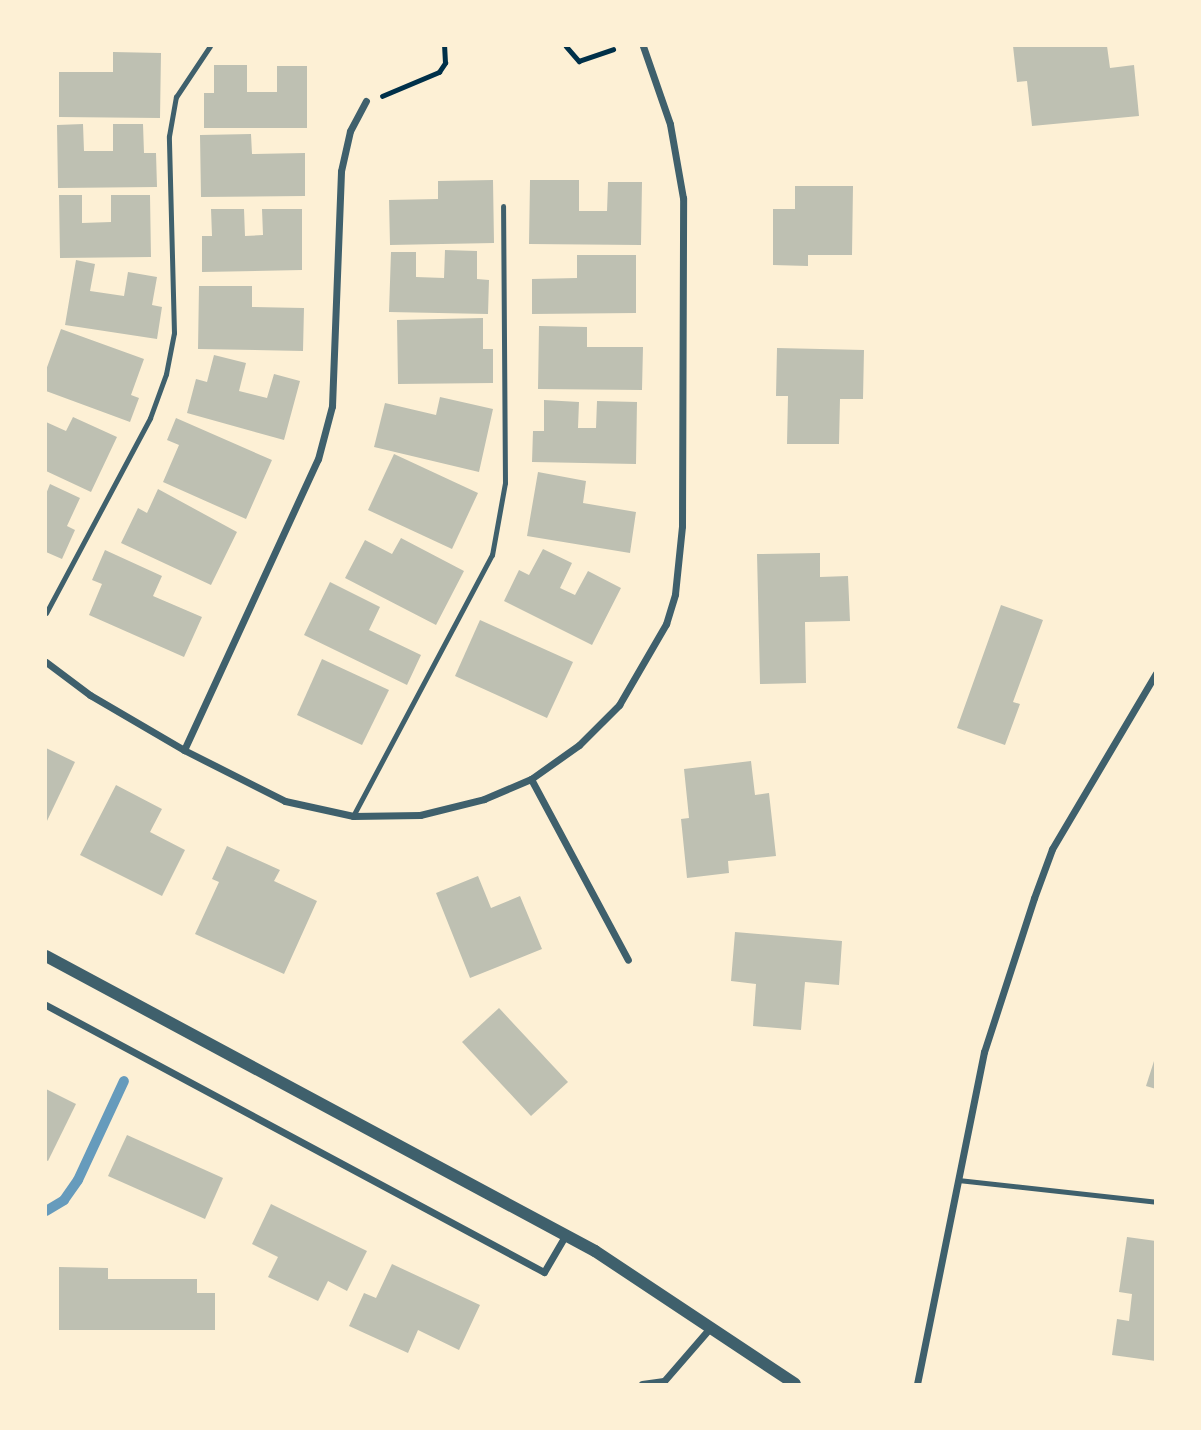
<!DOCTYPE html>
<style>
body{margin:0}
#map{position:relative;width:1201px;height:1430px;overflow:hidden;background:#fdf0d5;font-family:Manrope,sans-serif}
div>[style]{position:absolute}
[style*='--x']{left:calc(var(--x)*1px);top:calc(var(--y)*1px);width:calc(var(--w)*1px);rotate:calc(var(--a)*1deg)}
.stream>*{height:10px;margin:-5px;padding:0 5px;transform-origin:5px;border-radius:5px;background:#669bbc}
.building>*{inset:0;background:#bec0b2}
.path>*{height:4.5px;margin:-2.25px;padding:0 2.25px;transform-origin:2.25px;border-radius:2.25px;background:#003049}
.service>*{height:5px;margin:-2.5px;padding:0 2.5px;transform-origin:2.5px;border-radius:2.5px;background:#3f606c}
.minor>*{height:7px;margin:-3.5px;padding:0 3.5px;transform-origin:3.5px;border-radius:3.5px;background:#3f606c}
.tertiary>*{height:12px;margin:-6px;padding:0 6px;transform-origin:6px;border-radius:6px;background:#3f606c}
span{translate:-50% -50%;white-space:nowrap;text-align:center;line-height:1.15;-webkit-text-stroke:6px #fdf0d5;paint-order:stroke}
.frame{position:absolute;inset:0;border:47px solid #fdf0d5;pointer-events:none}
</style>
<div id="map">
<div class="stream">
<i style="--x:46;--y:1211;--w:21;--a:-31"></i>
<i style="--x:64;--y:1200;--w:24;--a:-55"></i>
<i style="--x:78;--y:1180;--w:109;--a:-65.1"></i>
</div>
<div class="building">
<i style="clip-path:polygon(1013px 46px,1107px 46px,1110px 68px,1134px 65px,1139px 116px,1032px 126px,1027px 81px,1017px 82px)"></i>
<i style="clip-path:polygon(113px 52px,161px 53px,160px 118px,59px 117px,59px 72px,113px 72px)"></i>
<i style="clip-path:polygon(214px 65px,247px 65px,247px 92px,277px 92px,277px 66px,307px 66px,307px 128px,204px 128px,204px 93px,214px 93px)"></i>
<i style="clip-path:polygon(83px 124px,84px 151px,113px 151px,113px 124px,143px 124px,144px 153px,156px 153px,157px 187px,58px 188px,57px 125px)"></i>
<i style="clip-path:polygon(251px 134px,252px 154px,305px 153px,305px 196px,201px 197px,200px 135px)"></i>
<i style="clip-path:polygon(493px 180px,494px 243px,390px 245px,389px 200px,438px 199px,438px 181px)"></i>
<i style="clip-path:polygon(530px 180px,579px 180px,579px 211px,607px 211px,608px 182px,642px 182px,641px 245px,529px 244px)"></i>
<i style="clip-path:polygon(795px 186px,853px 186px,852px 255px,808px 255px,808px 266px,773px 265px,773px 209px,795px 209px)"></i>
<i style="clip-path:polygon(59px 195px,82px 195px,82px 223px,111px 222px,111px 195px,150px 195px,151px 257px,60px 258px)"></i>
<i style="clip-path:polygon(211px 209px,244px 209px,245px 236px,263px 235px,262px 209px,302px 209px,302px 270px,202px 272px,202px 236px,212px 236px)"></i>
<i style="clip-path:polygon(445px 250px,477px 251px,477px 279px,489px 280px,488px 314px,389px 312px,391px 252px,416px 252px,416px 277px,444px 278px)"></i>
<i style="clip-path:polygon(577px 255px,636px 255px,636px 313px,532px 314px,532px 279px,577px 278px)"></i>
<i style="clip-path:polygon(76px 260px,95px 264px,90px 291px,124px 296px,128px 272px,157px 277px,152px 305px,162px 307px,157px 339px,65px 325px)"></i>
<i style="clip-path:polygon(199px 286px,252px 286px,252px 307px,304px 308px,303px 351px,198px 349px)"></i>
<i style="clip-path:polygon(483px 318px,483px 349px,493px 349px,493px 383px,398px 384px,397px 320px)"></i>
<i style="clip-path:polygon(539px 326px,587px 327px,587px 347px,643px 347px,642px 390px,538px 389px)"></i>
<i style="clip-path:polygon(61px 329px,144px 359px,131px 395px,139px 398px,130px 422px,46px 391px,46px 370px)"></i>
<i style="clip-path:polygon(777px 348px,864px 350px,863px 399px,840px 399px,839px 444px,787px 444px,788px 396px,776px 396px)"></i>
<i style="clip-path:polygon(214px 355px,246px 363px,239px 391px,267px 398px,274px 374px,300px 381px,284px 440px,187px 413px,196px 379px,207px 382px)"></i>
<i style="clip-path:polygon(440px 397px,493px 409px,479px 472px,374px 447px,385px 403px,436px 415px)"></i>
<i style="clip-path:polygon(544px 400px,579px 402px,578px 428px,596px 428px,597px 401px,637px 402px,636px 464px,532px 462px,533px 431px,544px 431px)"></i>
<i style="clip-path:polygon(73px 417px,117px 437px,91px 492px,46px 471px,46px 422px,66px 431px)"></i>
<i style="clip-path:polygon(176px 418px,272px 460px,246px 519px,163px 482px,179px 445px,167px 440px)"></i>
<i style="clip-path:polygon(394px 454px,478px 493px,452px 549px,368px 510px)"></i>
<i style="clip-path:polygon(538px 472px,586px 481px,583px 503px,636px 512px,630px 553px,527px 536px)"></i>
<i style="clip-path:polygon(50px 484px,80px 498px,67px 526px,75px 530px,62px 559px,46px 552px,46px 494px)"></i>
<i style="clip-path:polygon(158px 489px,237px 532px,211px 585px,121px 543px,138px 508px,147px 513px)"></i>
<i style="clip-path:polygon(401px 538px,464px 571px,436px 625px,345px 578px,365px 540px,392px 554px)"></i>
<i style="clip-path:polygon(543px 549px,572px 563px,560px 588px,575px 595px,588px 571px,621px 588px,592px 645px,504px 601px,519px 570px,529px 575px)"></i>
<i style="clip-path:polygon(105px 550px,162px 576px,153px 596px,202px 617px,184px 657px,89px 615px,102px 584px,92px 580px)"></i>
<i style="clip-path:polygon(820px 553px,820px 577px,848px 576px,850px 621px,805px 622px,806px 683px,760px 684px,757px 554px)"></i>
<i style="clip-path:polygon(330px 582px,380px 607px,369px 630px,421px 655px,407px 685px,304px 635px)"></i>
<i style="clip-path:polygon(1001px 605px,1043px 620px,1013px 702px,1020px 704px,1005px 745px,957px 728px)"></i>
<i style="clip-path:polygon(480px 620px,573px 662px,547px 718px,455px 676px)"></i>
<i style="clip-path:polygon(322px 659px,389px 690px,362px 745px,297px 715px)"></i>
<i style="clip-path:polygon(46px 748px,75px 762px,46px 823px)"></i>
<i style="clip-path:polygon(751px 761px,755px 795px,769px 793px,776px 856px,728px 861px,729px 873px,687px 878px,681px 819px,689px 818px,684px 769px)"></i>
<i style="clip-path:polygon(116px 785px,162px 809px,150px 832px,185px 850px,162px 896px,80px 855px)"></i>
<i style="clip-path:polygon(227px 846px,280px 870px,274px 881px,317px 901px,284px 974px,195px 934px,219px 882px,212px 879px)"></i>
<i style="clip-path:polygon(478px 876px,491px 908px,520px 896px,542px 949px,470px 978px,436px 893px)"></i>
<i style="clip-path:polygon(735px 932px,842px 941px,839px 985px,805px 982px,801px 1030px,753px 1026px,756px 984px,731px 981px)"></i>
<i style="clip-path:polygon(499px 1008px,568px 1082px,531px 1116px,462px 1042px)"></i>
<i style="clip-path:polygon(1155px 1058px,1156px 1058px,1156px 1089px,1146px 1086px)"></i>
<i style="clip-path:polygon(46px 1089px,76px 1104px,48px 1161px,46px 1160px)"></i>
<i style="clip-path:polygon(127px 1135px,223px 1178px,205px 1219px,108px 1176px)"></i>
<i style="clip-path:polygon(271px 1204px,367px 1251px,347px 1291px,328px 1281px,318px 1301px,268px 1277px,278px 1257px,252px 1244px)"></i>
<i style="clip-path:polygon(1127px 1237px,1156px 1241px,1156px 1361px,1112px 1355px,1117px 1319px,1129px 1321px,1132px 1294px,1119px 1292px)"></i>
<i style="clip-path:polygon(392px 1264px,480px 1305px,459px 1350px,418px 1330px,408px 1353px,349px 1326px,364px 1293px,376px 1298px)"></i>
<i style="clip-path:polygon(59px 1267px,108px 1268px,108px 1279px,197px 1279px,197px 1293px,215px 1293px,215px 1330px,59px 1330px)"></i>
</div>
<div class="path">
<i style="--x:566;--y:46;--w:20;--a:49"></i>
<i style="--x:579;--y:61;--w:36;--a:-19"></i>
<i style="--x:382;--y:96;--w:62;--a:-22.8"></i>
<i style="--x:439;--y:72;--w:11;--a:-56"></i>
<i style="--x:445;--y:63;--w:17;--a:-93"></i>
</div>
<div class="service">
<i style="--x:46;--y:613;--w:221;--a:-61.9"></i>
<i style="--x:150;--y:418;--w:47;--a:-70"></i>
<i style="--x:166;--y:374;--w:42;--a:-79"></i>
<i style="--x:174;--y:333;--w:197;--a:-91.5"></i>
<i style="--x:169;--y:136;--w:40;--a:-80"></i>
<i style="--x:176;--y:97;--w:61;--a:-56.3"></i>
<i style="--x:353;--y:816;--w:296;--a:-62"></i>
<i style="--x:492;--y:555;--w:73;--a:-79.8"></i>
<i style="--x:505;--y:483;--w:277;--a:-90.4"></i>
<i style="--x:958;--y:1180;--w:199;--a:6.3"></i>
</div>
<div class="minor">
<i style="--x:46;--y:662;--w:55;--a:36.9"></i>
<i style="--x:90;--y:695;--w:109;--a:30.3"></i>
<i style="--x:184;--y:750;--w:113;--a:26.8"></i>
<i style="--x:285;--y:801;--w:70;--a:12.4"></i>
<i style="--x:353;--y:816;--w:67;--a:-0.9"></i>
<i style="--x:420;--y:815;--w:66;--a:-14"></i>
<i style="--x:484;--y:799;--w:51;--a:-23.1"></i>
<i style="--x:531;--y:779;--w:59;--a:-35.3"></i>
<i style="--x:579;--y:745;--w:57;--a:-45"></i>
<i style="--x:619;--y:705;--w:94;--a:-59.9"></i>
<i style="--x:666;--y:624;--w:31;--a:-73"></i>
<i style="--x:675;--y:594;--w:68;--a:-84.1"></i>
<i style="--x:682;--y:526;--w:328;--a:-89.8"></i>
<i style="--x:683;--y:198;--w:75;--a:-100"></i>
<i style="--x:670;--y:124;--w:83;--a:-109.1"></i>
<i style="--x:184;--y:750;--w:320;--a:-65.3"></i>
<i style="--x:318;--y:459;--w:55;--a:-75.2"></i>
<i style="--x:332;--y:406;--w:235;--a:-87.8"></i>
<i style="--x:341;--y:171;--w:41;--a:-77.3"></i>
<i style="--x:350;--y:131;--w:34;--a:-62"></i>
<i style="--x:531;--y:779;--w:205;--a:61.8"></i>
<i style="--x:46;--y:1005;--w:565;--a:28.2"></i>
<i style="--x:544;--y:1272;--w:42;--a:-59.7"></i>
<i style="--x:642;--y:1384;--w:22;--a:-8"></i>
<i style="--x:664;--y:1381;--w:69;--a:-49.1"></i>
<i style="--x:917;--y:1384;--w:339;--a:-78.6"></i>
<i style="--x:984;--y:1052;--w:162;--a:-72"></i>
<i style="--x:1034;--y:898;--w:52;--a:-69.8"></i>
<i style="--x:1052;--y:849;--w:204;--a:-59.4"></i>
</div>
<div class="tertiary">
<i style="--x:46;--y:956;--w:623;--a:28.25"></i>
<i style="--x:595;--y:1251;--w:240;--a:33.6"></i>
</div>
<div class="frame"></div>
</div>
